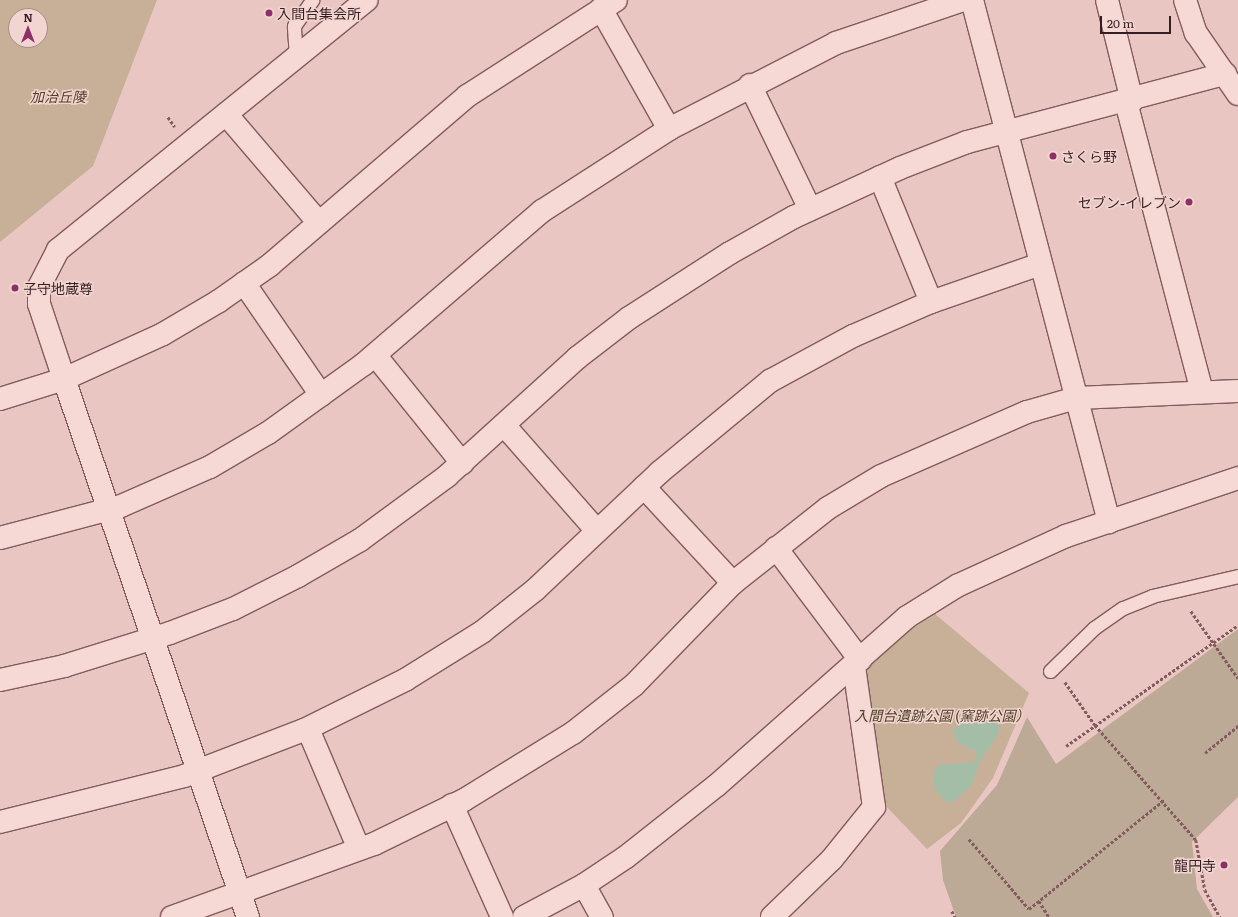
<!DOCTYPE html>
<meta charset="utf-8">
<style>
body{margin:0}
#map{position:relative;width:1238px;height:917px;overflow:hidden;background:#eac6c2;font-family:Literata,"Noto Sans JP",serif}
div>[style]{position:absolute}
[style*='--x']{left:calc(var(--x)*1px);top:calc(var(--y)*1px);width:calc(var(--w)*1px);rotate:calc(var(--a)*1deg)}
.green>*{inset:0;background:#c7b097}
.cemetery>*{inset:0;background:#bcaa96}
.water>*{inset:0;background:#a4bda7}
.path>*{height:2.5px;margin-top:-1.25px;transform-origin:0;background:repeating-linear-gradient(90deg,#835b5e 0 3px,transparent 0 5px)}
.roads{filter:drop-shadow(1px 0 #835b5e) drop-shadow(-1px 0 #835b5e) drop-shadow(0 1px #835b5e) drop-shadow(0 -1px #835b5e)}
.lane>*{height:13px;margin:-6.5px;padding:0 6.5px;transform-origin:6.5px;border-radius:6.5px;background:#f6d8d5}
.street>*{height:22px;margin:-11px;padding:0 11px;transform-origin:11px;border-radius:11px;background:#f6d8d5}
.secondary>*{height:22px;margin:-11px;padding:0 11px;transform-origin:11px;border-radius:11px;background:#f6d8d5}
.dots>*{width:11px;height:11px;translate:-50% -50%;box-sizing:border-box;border:2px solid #f2d5d1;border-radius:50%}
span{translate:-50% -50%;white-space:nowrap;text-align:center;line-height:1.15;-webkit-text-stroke:3px #f2d5d1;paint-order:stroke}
.poi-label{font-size:14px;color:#341e21}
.left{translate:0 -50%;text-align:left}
.right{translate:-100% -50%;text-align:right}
.park-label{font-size:14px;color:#4e4026;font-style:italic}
.north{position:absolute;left:8px;top:8px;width:40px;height:40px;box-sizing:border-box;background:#f2d5d1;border:1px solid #a68c8b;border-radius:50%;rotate:0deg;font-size:11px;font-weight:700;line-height:16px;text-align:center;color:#341e21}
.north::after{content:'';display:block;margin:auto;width:14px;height:18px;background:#8d3069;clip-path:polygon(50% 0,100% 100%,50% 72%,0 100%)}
.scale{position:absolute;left:1100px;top:16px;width:71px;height:18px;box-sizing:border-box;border:2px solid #341e21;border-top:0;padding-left:5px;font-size:12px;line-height:14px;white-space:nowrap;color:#341e21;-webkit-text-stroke:3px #f2d5d1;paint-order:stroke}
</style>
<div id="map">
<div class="green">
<i style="clip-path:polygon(evenodd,0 0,157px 0,93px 166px,0 242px,0 0,16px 16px,40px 16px,40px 40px,16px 40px,16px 16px)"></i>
<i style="clip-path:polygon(935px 614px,1029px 693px,993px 778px,961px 823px,927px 849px,884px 804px,862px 678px,868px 662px,885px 646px)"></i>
</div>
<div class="cemetery">
<i style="clip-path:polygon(1238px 629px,1238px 797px,1192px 842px,1197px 889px,1213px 917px,956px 917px,943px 880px,940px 851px,997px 785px,1027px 717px,1056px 764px)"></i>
</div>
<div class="water">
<i style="clip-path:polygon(968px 708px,999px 724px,998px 735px,979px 763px,972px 785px,953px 802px,946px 802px,935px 790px,933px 775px,938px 765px,974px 762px,977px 757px,975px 751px,958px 743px,952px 729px,959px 727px,964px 717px,959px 714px)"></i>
</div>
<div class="path">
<i style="--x:168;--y:117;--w:12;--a:55"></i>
<i style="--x:1191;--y:611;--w:82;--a:55"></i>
<i style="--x:1065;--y:682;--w:52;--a:55.1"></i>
<i style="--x:1095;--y:725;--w:153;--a:48.7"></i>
<i style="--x:1196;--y:840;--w:51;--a:79.8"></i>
<i style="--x:1205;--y:890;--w:31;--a:61"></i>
<i style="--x:1066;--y:746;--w:210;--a:-35.1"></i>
<i style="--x:1205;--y:753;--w:43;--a:-39.3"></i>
<i style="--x:969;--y:839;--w:92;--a:49.4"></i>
<i style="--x:1029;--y:909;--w:174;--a:-38.9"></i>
<i style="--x:1039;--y:901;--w:19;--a:58"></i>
<i style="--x:952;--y:911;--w:7;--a:63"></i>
</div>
<div class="roads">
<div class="lane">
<i style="--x:296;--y:57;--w:31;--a:-94"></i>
<i style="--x:294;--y:26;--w:32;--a:-55"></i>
<i style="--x:1050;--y:671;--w:62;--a:-44.3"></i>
<i style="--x:1094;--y:628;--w:35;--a:-35"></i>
<i style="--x:1123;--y:608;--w:31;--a:-22"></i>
<i style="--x:1152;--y:596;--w:88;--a:-13.1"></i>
</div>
<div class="street">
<i style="--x:972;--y:0;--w:540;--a:75.29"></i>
<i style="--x:1107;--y:0;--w:104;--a:76.1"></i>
<i style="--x:601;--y:9;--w:138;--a:60.5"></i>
<i style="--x:750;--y:85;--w:138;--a:64.2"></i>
<i style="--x:1126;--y:102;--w:300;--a:75.3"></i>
<i style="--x:226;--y:114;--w:143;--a:49.5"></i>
<i style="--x:880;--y:177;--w:135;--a:67.8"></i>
<i style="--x:244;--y:283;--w:136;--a:55.5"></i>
<i style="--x:375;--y:355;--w:139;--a:51.1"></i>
<i style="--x:64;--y:379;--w:79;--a:-108.4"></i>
<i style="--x:39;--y:304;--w:17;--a:-90"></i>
<i style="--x:39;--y:287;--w:42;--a:-62.8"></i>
<i style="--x:58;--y:250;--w:397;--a:-39"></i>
<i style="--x:0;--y:399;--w:67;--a:-17.4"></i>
<i style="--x:64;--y:379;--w:109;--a:-24.4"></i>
<i style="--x:163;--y:334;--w:65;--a:-30.5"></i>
<i style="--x:219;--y:301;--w:62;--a:-35.2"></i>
<i style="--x:270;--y:265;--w:260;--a:-40.6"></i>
<i style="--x:467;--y:96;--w:177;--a:-32.8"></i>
<i style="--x:504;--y:425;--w:141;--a:48.7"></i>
<i style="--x:644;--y:487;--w:131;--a:47.2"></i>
<i style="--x:0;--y:538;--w:125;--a:-14.8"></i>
<i style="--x:121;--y:506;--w:97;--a:-23.7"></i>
<i style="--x:210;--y:467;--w:67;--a:-30.4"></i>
<i style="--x:268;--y:433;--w:118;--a:-35.7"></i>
<i style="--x:364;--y:364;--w:235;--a:-40.7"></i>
<i style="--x:542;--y:211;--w:151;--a:-32.8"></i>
<i style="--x:669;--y:129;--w:188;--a:-27.2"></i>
<i style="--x:836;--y:43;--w:134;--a:-18.7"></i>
<i style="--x:776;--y:548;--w:140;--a:53.1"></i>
<i style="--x:308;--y:729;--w:130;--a:67"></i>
<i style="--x:452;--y:805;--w:123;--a:65.9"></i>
<i style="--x:0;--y:822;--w:190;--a:-14"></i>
<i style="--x:184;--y:776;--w:129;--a:-21"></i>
<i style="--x:304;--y:730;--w:113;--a:-26.3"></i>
<i style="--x:405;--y:680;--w:91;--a:-31.9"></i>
<i style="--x:482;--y:632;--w:69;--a:-38.5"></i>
<i style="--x:536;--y:589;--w:170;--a:-43.3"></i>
<i style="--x:660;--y:472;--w:143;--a:-39.6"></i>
<i style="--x:770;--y:381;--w:94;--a:-28.5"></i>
<i style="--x:853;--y:336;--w:85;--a:-23.6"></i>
<i style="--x:931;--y:302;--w:113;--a:-19.1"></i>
<i style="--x:584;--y:885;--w:37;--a:61"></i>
<i style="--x:172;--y:917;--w:215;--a:-19.9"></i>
<i style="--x:374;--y:844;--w:100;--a:-26.1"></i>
<i style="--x:464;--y:800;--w:128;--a:-31.6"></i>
<i style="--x:573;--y:733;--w:78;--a:-38.2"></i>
<i style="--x:634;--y:685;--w:142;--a:-45.9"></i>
<i style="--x:733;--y:583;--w:121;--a:-38.3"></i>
<i style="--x:828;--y:508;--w:62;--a:-31.1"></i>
<i style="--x:881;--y:476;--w:159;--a:-23.7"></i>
<i style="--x:1027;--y:412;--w:51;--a:-15.9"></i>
<i style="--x:1076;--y:398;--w:162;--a:-2.5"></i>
<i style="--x:524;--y:917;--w:68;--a:-28.1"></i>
<i style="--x:584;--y:885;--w:50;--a:-33.7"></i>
<i style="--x:626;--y:857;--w:115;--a:-38.3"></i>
<i style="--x:716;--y:786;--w:255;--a:-41.5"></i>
<i style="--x:907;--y:617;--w:25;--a:-32"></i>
<i style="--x:928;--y:604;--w:36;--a:-32"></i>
<i style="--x:959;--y:585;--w:118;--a:-24.6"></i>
<i style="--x:1066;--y:536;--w:182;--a:-18.6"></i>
<i style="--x:772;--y:917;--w:83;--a:-44"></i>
<i style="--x:832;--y:859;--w:67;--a:-51.1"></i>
<i style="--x:874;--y:807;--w:142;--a:-98.1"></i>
</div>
<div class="secondary">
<i style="--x:1185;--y:0;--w:35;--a:72"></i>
<i style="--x:1196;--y:33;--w:74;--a:55.5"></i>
<i style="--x:64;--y:379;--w:569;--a:71.12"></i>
<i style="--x:0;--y:680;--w:66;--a:-12.3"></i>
<i style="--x:64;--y:666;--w:111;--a:-17.3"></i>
<i style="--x:170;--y:633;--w:67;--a:-20.9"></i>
<i style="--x:233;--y:609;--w:73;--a:-26.9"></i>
<i style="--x:298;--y:576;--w:72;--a:-30.1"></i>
<i style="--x:360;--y:540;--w:108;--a:-36.3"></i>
<i style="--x:447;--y:476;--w:176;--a:-42.2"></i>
<i style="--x:577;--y:358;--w:66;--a:-37.6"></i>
<i style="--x:629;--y:318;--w:120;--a:-32.8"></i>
<i style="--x:730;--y:253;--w:73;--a:-29.4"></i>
<i style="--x:794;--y:217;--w:117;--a:-24.8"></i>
<i style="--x:900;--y:168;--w:72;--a:-21.2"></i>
<i style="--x:967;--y:142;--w:267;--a:-14.8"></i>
</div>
</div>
<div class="dots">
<i style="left:269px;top:13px;background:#8d3069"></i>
<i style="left:1053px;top:156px;background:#8d3069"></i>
<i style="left:1189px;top:202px;background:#8d3069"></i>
<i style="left:15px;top:288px;background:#8d3069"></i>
<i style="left:1224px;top:865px;background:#8d3069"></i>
</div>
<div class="poi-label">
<span class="left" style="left:277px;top:13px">入間台集会所</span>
<span class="left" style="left:1061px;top:156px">さくら野</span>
<span class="right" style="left:1181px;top:202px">セブン-イレブン</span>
<span class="left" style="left:23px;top:288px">子守地蔵尊</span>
<span class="right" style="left:1216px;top:865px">龍円寺</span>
</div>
<div class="park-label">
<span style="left:58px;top:96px">加治丘陵</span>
<span style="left:942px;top:715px">入間台遺跡公園 (窯跡公園）</span>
</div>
<div class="north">N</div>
<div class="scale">20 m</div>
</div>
